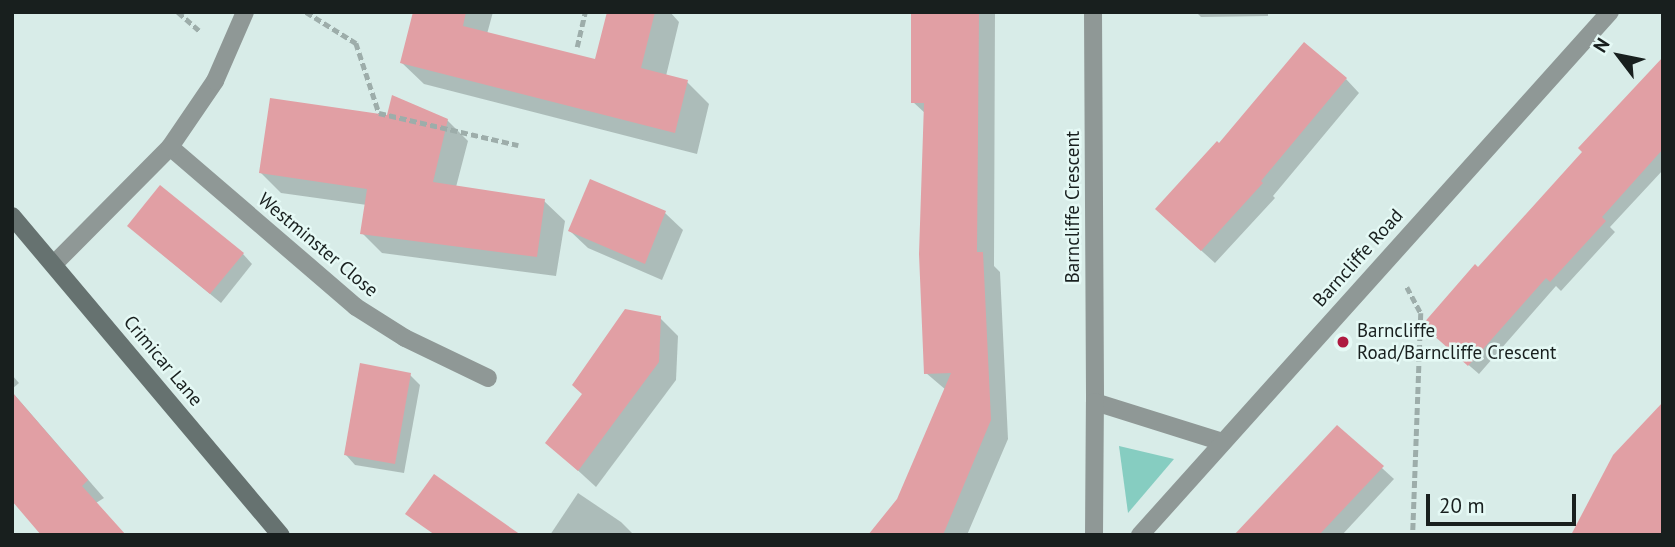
<!DOCTYPE html>
<style>
body{margin:0}
#map{position:relative;width:1675px;height:547px;overflow:hidden;background:#d8ece8;font-family:"PT Sans",sans-serif}
div>[style]{position:absolute}
[style*='--x']{left:calc(var(--x)*1px);top:calc(var(--y)*1px);width:calc(var(--w)*1px);rotate:calc(var(--a)*1deg)}
.green>*{inset:0;background:#86cdc1}
.shadow>*{inset:0;background:#0003}
.building>*{inset:0;background:#e19fa4}
.path>*{height:4.5px;margin-top:-2.25px;transform-origin:0;background:repeating-linear-gradient(90deg,#9dadaa 0 7px,transparent 0 10.5px)}
.street>*{height:18px;margin:-9px;padding:0 9px;transform-origin:9px;border-radius:9px;background:#8f9896}
.secondary>*{height:18px;margin:-9px;padding:0 9px;transform-origin:9px;border-radius:9px;background:#667270}
.dots>*{width:19px;height:19px;translate:-50% -50%;box-sizing:border-box;border:4px solid #e5f9f5;border-radius:50%}
span{translate:-50% -50%;white-space:nowrap;text-align:center;line-height:1.15;-webkit-text-stroke:5px #e5f9f5;paint-order:stroke}
.street-label{font-size:19px;color:#181f1e}
.poi-label{font-size:19px;color:#181f1e}
.left{translate:0 -50%;text-align:left}
.frame{position:absolute;inset:0;border:14px solid #181f1e;pointer-events:none}
.north{position:absolute;left:1584px;top:21px;width:70px;height:70px;-webkit-text-stroke:5px #e5f9f5;paint-order:stroke;rotate:302deg;font-size:19px;font-weight:700;line-height:28px;text-align:center;color:#181f1e}
.north::after{content:'';display:block;margin:auto;width:24px;height:32px;background:#181f1e;clip-path:polygon(50% 0,100% 100%,50% 72%,0 100%)}
.scale{position:absolute;left:1426px;top:494px;width:150px;height:32px;box-sizing:border-box;border:4px solid #181f1e;border-top:0;padding-left:9px;font-size:21px;line-height:24px;white-space:nowrap;color:#181f1e;-webkit-text-stroke:5px #e5f9f5;paint-order:stroke}
</style>
<div id="map">
<div class="green">
<i style="clip-path:polygon(1119px 446px,1174px 459px,1128px 513px)"></i>
</div>
<div class="shadow">
<i style="clip-path:polygon(415px 12px,493px 12px,487px 34px,596px 61px,608px 12px,670px 12px,679px 22px,666px 76px,687px 82px,709px 104px,697px 154px,424px 84px,402px 63px)"></i>
<i style="clip-path:polygon(913px 12px,995px 12px,994px 266px,1000px 272px,1008px 439px,967px 535px,871px 535px,898px 500px,946px 390px,926px 373px,926px 114px,913px 102px)"></i>
<i style="clip-path:polygon(1196px 12px,1268px 12px,1268px 16px,1201px 17px)"></i>
<i style="clip-path:polygon(1663px 59px,1663px 170px,1610px 227px,1615px 232px,1561px 291px,1556px 286px,1479px 374px,1434px 335px,1478px 269px,1585px 153px)"></i>
<i style="clip-path:polygon(1346px 79px,1359px 93px,1273px 196px,1275px 198px,1215px 263px,1171px 223px)"></i>
<i style="clip-path:polygon(388px 117px,447px 120px,468px 141px,456px 187px,544px 201px,565px 221px,556px 276px,382px 253px,362px 233px,367px 205px,281px 193px,261px 173px)"></i>
<i style="clip-path:polygon(591px 181px,665px 213px,683px 230px,662px 280px,588px 248px,570px 231px)"></i>
<i style="clip-path:polygon(139px 235px,243px 254px,252px 264px,221px 303px)"></i>
<i style="clip-path:polygon(660px 318px,678px 336px,676px 380px,596px 487px,548px 443px,583px 395px)"></i>
<i style="clip-path:polygon(12px 375px,19px 383px,12px 389px)"></i>
<i style="clip-path:polygon(410px 375px,420px 385px,404px 473px,355px 465px,346px 455px)"></i>
<i style="clip-path:polygon(12px 392px,104px 498px,44px 535px)"></i>
<i style="clip-path:polygon(1337px 427px,1394px 479px,1342px 535px,1236px 535px)"></i>
<i style="clip-path:polygon(578px 493px,621px 522px,634px 535px,550px 535px)"></i>
</div>
<div class="building">
<i style="clip-path:polygon(413px 12px,466px 12px,463px 26px,595px 59px,607px 12px,655px 12px,641px 68px,688px 80px,675px 133px,400px 63px)"></i>
<i style="clip-path:polygon(911px 12px,979px 12px,977px 252px,983px 252px,991px 420px,943px 535px,868px 535px,897px 499px,951px 373px,924px 374px,919px 254px,924px 103px,911px 103px)"></i>
<i style="clip-path:polygon(1304px 42px,1347px 78px,1261px 181px,1263px 183px,1201px 251px,1155px 209px,1217px 141px,1219px 143px)"></i>
<i style="clip-path:polygon(1663px 57px,1663px 149px,1602px 217px,1606px 221px,1550px 282px,1546px 278px,1468px 366px,1422px 325px,1475px 264px,1478px 267px,1582px 152px,1578px 148px)"></i>
<i style="clip-path:polygon(392px 95px,448px 119px,433px 182px,545px 199px,537px 257px,360px 234px,367px 189px,259px 173px,270px 98px,387px 115px)"></i>
<i style="clip-path:polygon(590px 179px,666px 211px,645px 264px,568px 231px)"></i>
<i style="clip-path:polygon(160px 185px,244px 253px,210px 294px,127px 226px)"></i>
<i style="clip-path:polygon(625px 309px,661px 316px,659px 362px,578px 471px,545px 443px,582px 394px,572px 385px)"></i>
<i style="clip-path:polygon(360px 363px,411px 373px,395px 464px,344px 455px)"></i>
<i style="clip-path:polygon(12px 392px,88px 480px,82px 486px,126px 535px,41px 535px,12px 501px)"></i>
<i style="clip-path:polygon(1663px 402px,1663px 535px,1571px 535px,1613px 455px)"></i>
<i style="clip-path:polygon(1337px 425px,1384px 466px,1319px 535px,1234px 535px)"></i>
<i style="clip-path:polygon(434px 474px,521px 535px,435px 535px,405px 514px)"></i>
</div>
<div class="path">
<i style="--x:178;--y:12;--w:28;--a:41"></i>
<i style="--x:306;--y:12;--w:59;--a:31.8"></i>
<i style="--x:356;--y:43;--w:74;--a:71.8"></i>
<i style="--x:379;--y:113;--w:143;--a:13"></i>
<i style="--x:577;--y:47;--w:36;--a:-77"></i>
<i style="--x:1407;--y:287;--w:30;--a:62"></i>
<i style="--x:1421;--y:313;--w:222;--a:92.1"></i>
</div>
<div class="street">
<i style="--x:1093;--y:12;--w:390;--a:89.7"></i>
<i style="--x:1095;--y:402;--w:134;--a:17.4"></i>
<i style="--x:170;--y:147;--w:245;--a:40.7"></i>
<i style="--x:356;--y:307;--w:58;--a:32.3"></i>
<i style="--x:405;--y:338;--w:92;--a:25.7"></i>
<i style="--x:54;--y:264;--w:165;--a:-45.2"></i>
<i style="--x:170;--y:147;--w:80;--a:-55.7"></i>
<i style="--x:215;--y:81;--w:75;--a:-66.5"></i>
<i style="--x:1094;--y:535;--w:133;--a:-89.6"></i>
<i style="--x:1140;--y:535;--w:703;--a:-48.06"></i>
</div>
<div class="secondary">
<i style="--x:12;--y:216;--w:417;--a:49.9"></i>
</div>
<div class="dots">
<i style="left:1343px;top:342px;background:#ae1a40"></i>
</div>
<div class="street-label">
<span style="left:1073px;top:207px;rotate:-90deg">Barncliffe Crescent</span>
<span style="left:318px;top:245px;rotate:40deg">Westminster Close</span>
<span style="left:1358px;top:258px;rotate:-48deg">Barncliffe Road</span>
<span style="left:163px;top:361px;rotate:50deg">Crimicar Lane</span>
</div>
<div class="poi-label">
<span class="left" style="left:1357px;top:342px">Barncliffe<br>Road/Barncliffe Crescent</span>
</div>
<div class="frame"></div>
<div class="north">N</div>
<div class="scale">20 m</div>
</div>
